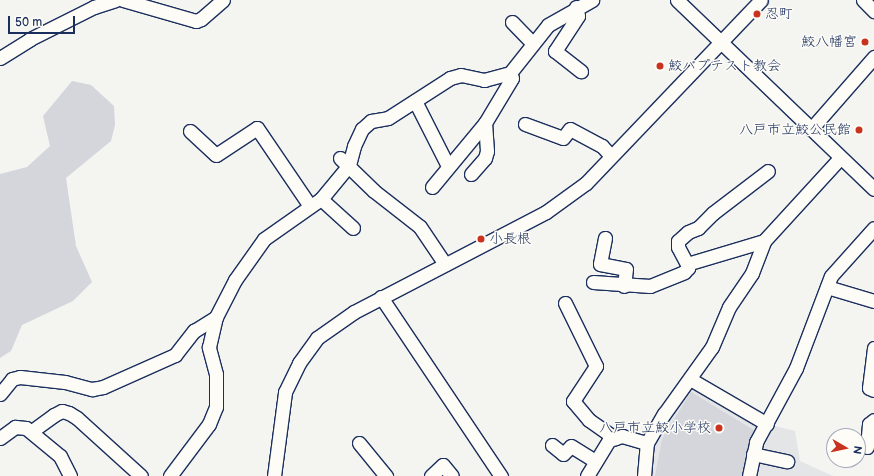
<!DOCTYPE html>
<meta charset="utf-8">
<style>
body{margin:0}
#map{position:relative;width:874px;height:476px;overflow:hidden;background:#f4f4f1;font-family:"Balsamiq Sans","Klee One",sans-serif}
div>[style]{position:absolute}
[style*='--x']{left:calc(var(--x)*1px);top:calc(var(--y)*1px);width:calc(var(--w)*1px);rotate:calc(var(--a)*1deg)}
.built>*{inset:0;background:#e4e5e6}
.green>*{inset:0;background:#d4d6db}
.roads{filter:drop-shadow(1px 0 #1b2f5e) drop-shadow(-1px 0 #1b2f5e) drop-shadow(0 1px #1b2f5e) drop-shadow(0 -1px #1b2f5e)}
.minor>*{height:13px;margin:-6.5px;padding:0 6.5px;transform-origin:6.5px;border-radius:6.5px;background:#fdfcf7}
.dots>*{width:11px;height:11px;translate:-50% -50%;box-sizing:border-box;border:2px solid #fdfcf7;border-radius:50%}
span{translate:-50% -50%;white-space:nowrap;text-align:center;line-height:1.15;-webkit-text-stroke:3px #fdfcf7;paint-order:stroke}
.poi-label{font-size:14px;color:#1b2f5e}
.left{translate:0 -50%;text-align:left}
.right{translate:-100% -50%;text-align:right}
.north{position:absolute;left:826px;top:428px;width:40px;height:40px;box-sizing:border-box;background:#fdfcf7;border:1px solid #a3aaba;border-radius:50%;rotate:99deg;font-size:11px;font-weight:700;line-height:16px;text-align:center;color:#1b2f5e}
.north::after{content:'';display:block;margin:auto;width:14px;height:18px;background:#c8321e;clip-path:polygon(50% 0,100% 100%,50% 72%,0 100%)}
.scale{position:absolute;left:8px;top:16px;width:67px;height:18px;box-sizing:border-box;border:2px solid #1b2f5e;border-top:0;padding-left:5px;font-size:12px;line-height:14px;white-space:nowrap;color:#1b2f5e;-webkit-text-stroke:3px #fdfcf7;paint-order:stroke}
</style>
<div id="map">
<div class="built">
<i style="clip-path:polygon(690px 379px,767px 424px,795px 431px,800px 461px,833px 476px,644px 476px,647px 443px)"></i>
</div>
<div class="green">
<i style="clip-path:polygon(72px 81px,91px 85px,114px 106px,115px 125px,111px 141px,66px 178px,76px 246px,92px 282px,73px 301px,22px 325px,11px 351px,0 358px,0 174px,27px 167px,50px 146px,43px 116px)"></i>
<i style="clip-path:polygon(691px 392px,757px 432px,745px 476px,655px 476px,662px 439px)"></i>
</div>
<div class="roads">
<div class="minor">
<i style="--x:123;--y:0;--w:76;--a:16"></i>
<i style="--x:196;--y:21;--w:5;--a:-22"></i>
<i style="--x:201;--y:19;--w:29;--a:-41"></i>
<i style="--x:677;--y:0;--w:273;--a:43.8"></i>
<i style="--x:863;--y:0;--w:16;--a:45"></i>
<i style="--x:576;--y:7;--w:9;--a:77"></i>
<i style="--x:578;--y:16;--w:42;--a:123.3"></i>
<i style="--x:555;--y:51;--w:33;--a:38"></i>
<i style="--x:512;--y:22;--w:30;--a:46"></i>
<i style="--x:0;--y:58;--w:36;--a:-32"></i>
<i style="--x:30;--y:39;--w:72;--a:-26.6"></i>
<i style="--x:94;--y:7;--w:22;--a:-18"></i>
<i style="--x:415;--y:101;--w:73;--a:63.1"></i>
<i style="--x:525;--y:124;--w:40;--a:20.2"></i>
<i style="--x:563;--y:138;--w:11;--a:-52"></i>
<i style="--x:570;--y:129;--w:36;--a:28"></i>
<i style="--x:602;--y:146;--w:13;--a:48"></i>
<i style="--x:811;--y:129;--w:96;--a:-48.8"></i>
<i style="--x:190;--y:131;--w:35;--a:43"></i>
<i style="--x:216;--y:155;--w:49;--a:-33.4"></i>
<i style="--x:257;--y:128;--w:94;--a:55.8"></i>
<i style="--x:340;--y:158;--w:47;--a:44.1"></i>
<i style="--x:374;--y:191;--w:58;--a:38"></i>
<i style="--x:420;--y:227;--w:45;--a:56"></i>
<i style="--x:471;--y:174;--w:21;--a:-49"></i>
<i style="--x:485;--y:158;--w:7;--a:-74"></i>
<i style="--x:487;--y:151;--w:28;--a:-94"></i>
<i style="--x:432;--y:187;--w:83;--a:-50.4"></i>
<i style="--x:485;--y:123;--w:52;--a:-59"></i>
<i style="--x:512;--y:78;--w:5;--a:-112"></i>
<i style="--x:321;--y:199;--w:43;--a:42.2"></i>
<i style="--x:605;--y:238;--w:26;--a:101"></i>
<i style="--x:600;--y:264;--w:26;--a:11"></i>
<i style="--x:626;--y:269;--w:17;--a:97"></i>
<i style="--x:764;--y:241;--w:80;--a:163.4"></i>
<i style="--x:687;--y:264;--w:19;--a:-118"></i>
<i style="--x:678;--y:247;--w:6;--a:-90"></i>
<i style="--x:678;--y:241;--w:13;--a:-42"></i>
<i style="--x:688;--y:232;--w:11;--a:-22"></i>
<i style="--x:698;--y:228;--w:21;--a:-45"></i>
<i style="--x:713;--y:213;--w:69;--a:-37.4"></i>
<i style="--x:593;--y:282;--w:57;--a:4"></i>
<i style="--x:650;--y:286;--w:37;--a:-22"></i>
<i style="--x:684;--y:272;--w:6;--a:-45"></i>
<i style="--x:688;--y:268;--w:4;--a:-104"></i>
<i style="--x:827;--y:287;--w:49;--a:16.6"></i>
<i style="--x:381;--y:297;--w:216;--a:56.2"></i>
<i style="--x:565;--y:303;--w:70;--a:63.8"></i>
<i style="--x:596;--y:366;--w:42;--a:123.3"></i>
<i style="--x:573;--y:401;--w:25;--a:50"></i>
<i style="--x:589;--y:420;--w:32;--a:35"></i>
<i style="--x:874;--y:348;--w:40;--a:97.1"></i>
<i style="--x:869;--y:388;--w:5;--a:22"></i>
<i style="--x:690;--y:379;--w:89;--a:30.3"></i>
<i style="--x:0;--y:394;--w:19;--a:-51"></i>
<i style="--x:12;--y:379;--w:8;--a:-14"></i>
<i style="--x:20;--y:377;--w:45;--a:6.3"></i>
<i style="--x:65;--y:382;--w:28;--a:15"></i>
<i style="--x:92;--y:389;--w:11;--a:-10"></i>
<i style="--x:103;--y:387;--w:79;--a:-24"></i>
<i style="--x:175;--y:355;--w:31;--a:-52"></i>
<i style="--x:194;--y:331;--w:26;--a:-32"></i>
<i style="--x:32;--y:431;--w:27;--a:-36"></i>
<i style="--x:54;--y:415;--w:9;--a:-27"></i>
<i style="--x:62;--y:411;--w:7;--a:16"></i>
<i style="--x:69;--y:413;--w:9;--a:32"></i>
<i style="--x:77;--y:418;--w:86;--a:42.2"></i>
<i style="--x:0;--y:438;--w:19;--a:-36"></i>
<i style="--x:15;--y:427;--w:11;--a:5"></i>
<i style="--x:26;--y:428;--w:44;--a:39.5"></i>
<i style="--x:60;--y:456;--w:22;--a:63"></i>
<i style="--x:359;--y:443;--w:43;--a:50.7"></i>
<i style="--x:552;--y:445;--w:14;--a:39"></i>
<i style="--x:563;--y:454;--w:11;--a:-45"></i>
<i style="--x:571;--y:446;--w:28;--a:32"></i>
<i style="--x:867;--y:447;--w:23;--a:-85"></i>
<i style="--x:869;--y:424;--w:6;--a:-39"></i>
<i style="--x:753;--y:454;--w:35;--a:12"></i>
<i style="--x:170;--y:476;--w:65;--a:-53.1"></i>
<i style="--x:209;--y:424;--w:18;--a:-68"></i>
<i style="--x:216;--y:407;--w:33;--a:-90"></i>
<i style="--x:216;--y:374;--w:28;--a:-105"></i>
<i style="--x:209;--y:347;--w:31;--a:-77"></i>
<i style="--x:216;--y:317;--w:42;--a:-62.8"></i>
<i style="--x:235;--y:280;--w:50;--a:-54.7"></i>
<i style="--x:264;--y:239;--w:70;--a:-35.1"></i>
<i style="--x:321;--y:199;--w:44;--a:-50.5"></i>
<i style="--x:349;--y:165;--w:20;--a:-75"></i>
<i style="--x:354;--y:146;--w:19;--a:-65"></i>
<i style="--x:362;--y:129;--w:12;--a:-42"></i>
<i style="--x:371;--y:121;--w:17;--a:-10"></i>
<i style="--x:388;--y:118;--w:74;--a:-32.8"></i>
<i style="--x:450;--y:78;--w:11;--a:-15"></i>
<i style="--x:461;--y:75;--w:24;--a:12"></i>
<i style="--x:484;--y:80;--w:27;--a:-15"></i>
<i style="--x:510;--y:73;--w:61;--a:-51.6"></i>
<i style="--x:548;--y:25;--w:51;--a:-29.6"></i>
<i style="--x:274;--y:476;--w:85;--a:-82.5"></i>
<i style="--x:285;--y:392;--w:32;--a:-64"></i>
<i style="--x:299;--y:363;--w:31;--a:-54"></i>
<i style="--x:317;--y:338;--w:45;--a:-35.1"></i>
<i style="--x:354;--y:312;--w:216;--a:-27.5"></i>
<i style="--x:546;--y:212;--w:49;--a:-35.9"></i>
<i style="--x:586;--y:183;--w:253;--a:-46.3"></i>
<i style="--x:431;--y:476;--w:16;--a:-43"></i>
<i style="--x:443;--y:465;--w:14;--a:51"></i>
<i style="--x:587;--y:476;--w:42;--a:-58.6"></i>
<i style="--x:609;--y:440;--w:14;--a:-17"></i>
<i style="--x:622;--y:436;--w:26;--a:16"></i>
<i style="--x:644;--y:476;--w:33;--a:-85"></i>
<i style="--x:647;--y:443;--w:34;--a:-60"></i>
<i style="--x:664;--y:414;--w:82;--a:-54.4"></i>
<i style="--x:712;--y:347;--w:43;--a:-67"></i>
<i style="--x:729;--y:307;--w:41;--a:-55.9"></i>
<i style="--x:752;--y:273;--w:34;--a:-69"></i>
<i style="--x:764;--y:241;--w:113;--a:-47.5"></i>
<i style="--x:749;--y:476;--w:35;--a:-78"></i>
<i style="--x:756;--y:442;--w:84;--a:-61.6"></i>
<i style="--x:796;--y:368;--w:98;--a:-69.2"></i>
<i style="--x:831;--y:276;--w:64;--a:-48.1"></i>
</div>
</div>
<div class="dots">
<i style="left:757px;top:14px;background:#c8321e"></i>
<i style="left:865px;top:42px;background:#c8321e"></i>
<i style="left:660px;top:66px;background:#c8321e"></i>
<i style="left:859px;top:130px;background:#c8321e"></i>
<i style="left:481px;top:239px;background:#c8321e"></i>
<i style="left:719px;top:428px;background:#c8321e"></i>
</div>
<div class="poi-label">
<span class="left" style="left:765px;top:14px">忍町</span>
<span class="right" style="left:857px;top:42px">鮫八幡宮</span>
<span class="left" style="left:668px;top:66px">鮫バプテスト教会</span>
<span class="right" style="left:851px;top:130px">八戸市立鮫公民館</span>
<span class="left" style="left:489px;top:239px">小長根</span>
<span class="right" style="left:711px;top:428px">八戸市立鮫小学校</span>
</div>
<div class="north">N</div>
<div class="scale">50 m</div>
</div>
